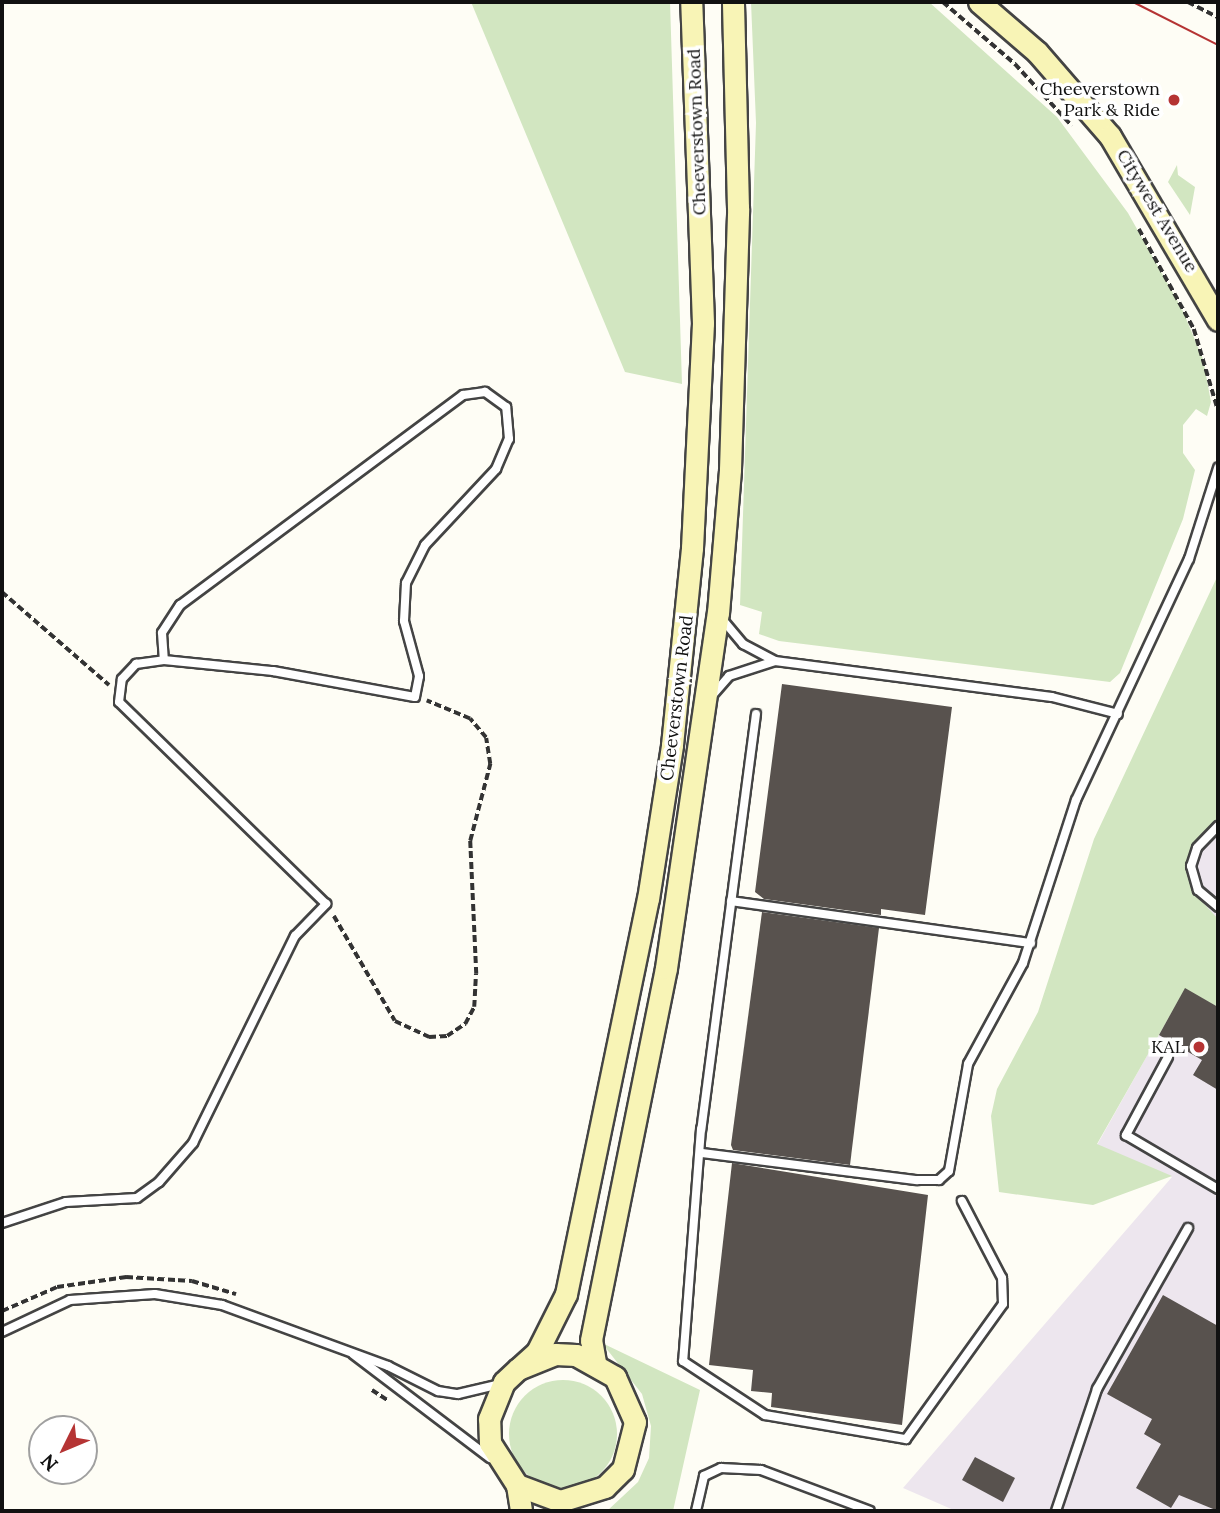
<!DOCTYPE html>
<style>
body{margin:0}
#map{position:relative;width:1220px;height:1513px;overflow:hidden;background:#fefdf5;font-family:Lora,serif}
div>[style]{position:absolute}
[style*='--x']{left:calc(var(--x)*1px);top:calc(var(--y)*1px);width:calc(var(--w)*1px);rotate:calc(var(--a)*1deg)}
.industrial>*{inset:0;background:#ede6ee}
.green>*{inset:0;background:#d2e6c1}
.round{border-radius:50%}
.building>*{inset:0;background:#58524e}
.path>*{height:3.5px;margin-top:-1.75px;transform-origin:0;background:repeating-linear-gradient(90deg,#333 0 7px,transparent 0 10.5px)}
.roads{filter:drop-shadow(2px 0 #444) drop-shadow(-2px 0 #444) drop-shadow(0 2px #444) drop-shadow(0 -2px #444)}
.service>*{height:8px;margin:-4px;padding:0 4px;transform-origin:4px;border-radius:4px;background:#fff}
.secondary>*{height:21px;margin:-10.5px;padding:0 10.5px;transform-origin:10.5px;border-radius:10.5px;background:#f8f4b6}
.tram>*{height:2px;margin:-1px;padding:0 1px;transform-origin:1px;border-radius:1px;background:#b53434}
.dots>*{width:19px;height:19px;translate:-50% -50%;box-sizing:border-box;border:4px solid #fff;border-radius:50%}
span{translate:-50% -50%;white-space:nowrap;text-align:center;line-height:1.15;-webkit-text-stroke:7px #fff;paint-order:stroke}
.poi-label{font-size:18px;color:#111}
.right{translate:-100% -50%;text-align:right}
.street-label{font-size:18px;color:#111}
.frame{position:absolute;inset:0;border:4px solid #111;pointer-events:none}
.north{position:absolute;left:28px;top:1415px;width:70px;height:70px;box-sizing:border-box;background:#fff;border:2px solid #a0a0a0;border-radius:50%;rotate:227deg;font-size:19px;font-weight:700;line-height:28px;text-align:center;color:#111}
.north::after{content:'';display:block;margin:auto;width:24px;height:32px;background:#b53434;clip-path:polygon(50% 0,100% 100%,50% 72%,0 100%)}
</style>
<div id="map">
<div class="industrial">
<i style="clip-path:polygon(1218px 799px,1218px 938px,1190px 924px,1187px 821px)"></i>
<i style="clip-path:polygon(1185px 988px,1218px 1007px,1218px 1511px,956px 1511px,903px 1488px,1172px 1177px,1097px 1145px)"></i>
</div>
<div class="green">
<i style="clip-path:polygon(471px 2px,670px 2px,682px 384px,625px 372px)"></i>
<i style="clip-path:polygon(751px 2px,929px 2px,1057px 117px,1128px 213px,1182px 309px,1203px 359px,1211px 402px,1207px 416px,1196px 409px,1183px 425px,1183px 453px,1195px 470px,1183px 519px,1120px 673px,1110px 682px,779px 641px,759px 634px,762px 612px,740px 605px,756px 123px)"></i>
<i style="clip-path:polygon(1177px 165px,1178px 175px,1195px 187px,1190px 215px,1168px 182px)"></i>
<i style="clip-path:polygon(1218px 575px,1218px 816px,1188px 863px,1198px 897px,1218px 919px,1218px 1007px,1185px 989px,1097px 1144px,1172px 1176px,1093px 1205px,999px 1192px,991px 1116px,997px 1089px,1038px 1012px,1094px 839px)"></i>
<i style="clip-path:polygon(602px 1343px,700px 1390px,673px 1511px,607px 1511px,638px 1482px,649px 1458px,651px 1426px,642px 1394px)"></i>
<i class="round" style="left:509px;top:1380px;width:108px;height:108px"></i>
</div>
<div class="building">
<i style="clip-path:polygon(782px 684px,952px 707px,925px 915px,881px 909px,881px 915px,764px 899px,755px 892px)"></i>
<i style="clip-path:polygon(762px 912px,879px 928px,850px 1165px,733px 1150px,731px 1145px)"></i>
<i style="clip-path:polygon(1185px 988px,1218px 1007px,1218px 1090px,1193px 1075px,1202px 1060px,1159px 1035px)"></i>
<i style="clip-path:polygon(732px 1163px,928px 1195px,902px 1425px,771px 1407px,772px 1393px,751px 1391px,753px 1370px,709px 1365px)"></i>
<i style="clip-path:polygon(1163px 1295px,1218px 1326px,1218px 1511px,1179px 1495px,1171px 1508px,1136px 1488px,1161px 1444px,1144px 1434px,1152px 1419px,1107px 1394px)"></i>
<i style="clip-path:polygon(975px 1457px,1015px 1478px,1003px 1502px,962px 1480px)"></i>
</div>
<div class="path">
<i style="--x:943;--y:2;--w:95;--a:40.7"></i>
<i style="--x:1015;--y:64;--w:84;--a:47.4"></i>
<i style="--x:1188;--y:2;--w:34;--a:27"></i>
<i style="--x:1139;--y:229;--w:114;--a:61.2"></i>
<i style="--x:1194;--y:329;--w:84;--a:73.5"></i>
<i style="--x:2;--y:592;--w:142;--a:41"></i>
<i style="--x:334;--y:916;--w:121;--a:59.8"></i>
<i style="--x:395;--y:1021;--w:38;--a:25"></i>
<i style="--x:429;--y:1037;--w:18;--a:-3"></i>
<i style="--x:447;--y:1036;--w:22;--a:-34"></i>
<i style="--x:465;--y:1024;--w:19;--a:-62"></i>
<i style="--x:474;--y:1007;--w:33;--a:-87"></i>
<i style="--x:476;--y:974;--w:133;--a:-92.6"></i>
<i style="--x:470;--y:841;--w:80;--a:-75.4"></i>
<i style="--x:490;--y:764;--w:26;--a:-99"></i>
<i style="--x:486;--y:738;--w:25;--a:-130"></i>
<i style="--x:470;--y:719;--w:47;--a:-157.3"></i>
<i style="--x:2;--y:1311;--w:60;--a:-23.6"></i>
<i style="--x:57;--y:1287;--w:70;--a:-8.2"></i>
<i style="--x:126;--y:1277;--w:66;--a:3.5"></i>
<i style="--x:192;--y:1281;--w:46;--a:16.5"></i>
<i style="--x:372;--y:1390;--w:20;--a:33"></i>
</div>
<div class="roads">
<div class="service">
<i style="--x:722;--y:619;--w:33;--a:50"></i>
<i style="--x:743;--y:644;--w:36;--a:28"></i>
<i style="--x:775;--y:661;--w:279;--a:7.4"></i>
<i style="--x:1052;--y:697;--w:68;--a:14.4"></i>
<i style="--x:710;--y:698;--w:29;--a:-49"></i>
<i style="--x:729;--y:676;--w:48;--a:-18.1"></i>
<i style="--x:756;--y:714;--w:419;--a:97.5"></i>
<i style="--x:701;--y:1129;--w:233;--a:94.4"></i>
<i style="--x:683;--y:1361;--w:98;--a:33.4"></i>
<i style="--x:765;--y:1415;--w:143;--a:9.7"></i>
<i style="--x:906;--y:1439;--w:166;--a:-54.3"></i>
<i style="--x:1003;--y:1304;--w:26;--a:-92"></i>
<i style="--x:1002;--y:1278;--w:87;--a:-117.5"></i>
<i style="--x:1218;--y:826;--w:30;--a:134"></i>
<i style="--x:1197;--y:848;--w:19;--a:108"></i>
<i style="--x:1191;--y:866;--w:25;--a:74"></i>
<i style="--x:1198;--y:890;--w:26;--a:40"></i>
<i style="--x:731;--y:901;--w:303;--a:8"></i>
<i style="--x:1168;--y:1057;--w:89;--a:118.3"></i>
<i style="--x:1126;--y:1135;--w:107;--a:30.4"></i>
<i style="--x:702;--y:1153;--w:217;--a:7.2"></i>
<i style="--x:917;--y:1180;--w:22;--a:0"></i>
<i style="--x:939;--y:1180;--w:13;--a:-42"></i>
<i style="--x:949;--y:1171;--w:109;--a:-79.9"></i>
<i style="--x:968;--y:1064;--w:115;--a:-61.4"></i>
<i style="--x:1023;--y:963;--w:171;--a:-72"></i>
<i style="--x:1076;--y:800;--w:266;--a:-64.9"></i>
<i style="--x:1189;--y:559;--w:96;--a:-72.3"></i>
<i style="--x:2;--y:1223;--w:67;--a:-18.2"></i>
<i style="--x:66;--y:1202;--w:71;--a:-3.2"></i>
<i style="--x:137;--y:1198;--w:27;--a:-36"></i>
<i style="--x:159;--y:1182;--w:52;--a:-48.9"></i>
<i style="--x:193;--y:1143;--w:231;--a:-63.8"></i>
<i style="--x:295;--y:936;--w:45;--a:-45.9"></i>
<i style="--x:326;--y:904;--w:289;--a:-135.7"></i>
<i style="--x:119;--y:702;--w:23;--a:-83"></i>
<i style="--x:122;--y:679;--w:21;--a:-47"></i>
<i style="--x:136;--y:664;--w:28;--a:-8"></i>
<i style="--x:164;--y:660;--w:110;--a:5.8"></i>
<i style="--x:273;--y:671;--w:144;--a:10.4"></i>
<i style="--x:415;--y:697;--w:21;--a:-79"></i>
<i style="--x:419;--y:676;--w:57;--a:-105.3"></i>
<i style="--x:404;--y:621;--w:38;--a:-87"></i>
<i style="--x:406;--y:583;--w:42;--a:-63.4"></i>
<i style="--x:425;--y:545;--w:104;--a:-46.9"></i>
<i style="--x:496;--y:469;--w:33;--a:-67"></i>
<i style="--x:509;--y:439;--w:32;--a:-95"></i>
<i style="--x:506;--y:407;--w:26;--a:-144"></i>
<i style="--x:485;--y:392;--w:22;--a:172"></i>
<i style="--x:463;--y:395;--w:352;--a:143.4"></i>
<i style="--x:180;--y:605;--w:33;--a:123"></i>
<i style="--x:162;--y:633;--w:27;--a:86"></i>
<i style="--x:2;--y:1332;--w:75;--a:-25.2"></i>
<i style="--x:70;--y:1300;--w:85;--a:-4"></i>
<i style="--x:155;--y:1294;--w:68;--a:9.3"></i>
<i style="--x:222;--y:1305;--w:177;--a:20.2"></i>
<i style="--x:388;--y:1366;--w:56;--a:26.6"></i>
<i style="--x:438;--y:1391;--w:20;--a:9"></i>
<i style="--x:458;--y:1394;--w:43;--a:-13.4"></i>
<i style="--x:353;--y:1354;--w:172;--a:37.2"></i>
<i style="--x:696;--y:1511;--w:36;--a:-77"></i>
<i style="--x:704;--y:1476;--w:19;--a:-25"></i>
<i style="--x:721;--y:1468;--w:40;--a:2.9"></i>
<i style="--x:761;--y:1470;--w:116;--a:20.6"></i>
<i style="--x:1056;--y:1511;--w:129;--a:-71.4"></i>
<i style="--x:1097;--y:1389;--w:185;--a:-60.5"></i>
</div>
<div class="secondary">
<i style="--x:979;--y:2;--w:77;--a:40.8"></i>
<i style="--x:1037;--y:52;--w:111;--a:49"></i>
<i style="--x:1110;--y:136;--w:213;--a:59.6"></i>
<i style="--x:595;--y:1362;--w:22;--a:-100"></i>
<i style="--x:591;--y:1340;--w:379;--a:-78.6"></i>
<i style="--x:666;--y:968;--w:359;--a:-81.7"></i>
<i style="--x:718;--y:613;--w:144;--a:-85.2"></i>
<i style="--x:730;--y:469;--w:261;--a:-88.2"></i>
<i style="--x:738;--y:208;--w:206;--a:-91.4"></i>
<i style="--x:518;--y:1369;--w:40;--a:-22"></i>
<i style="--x:555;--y:1354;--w:21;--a:3"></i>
<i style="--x:576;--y:1355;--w:45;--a:29.4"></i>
<i style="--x:615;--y:1377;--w:49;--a:66"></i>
<i style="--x:635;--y:1422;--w:49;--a:104.3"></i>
<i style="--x:623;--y:1469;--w:25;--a:135"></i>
<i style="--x:605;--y:1487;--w:47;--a:162.7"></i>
<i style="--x:560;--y:1501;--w:46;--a:-159.6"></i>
<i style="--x:517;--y:1485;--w:50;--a:-122.7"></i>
<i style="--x:490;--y:1443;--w:24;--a:-92"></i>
<i style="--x:489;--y:1419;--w:40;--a:-68"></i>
<i style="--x:504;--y:1382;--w:19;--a:-43"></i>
<i style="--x:518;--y:1369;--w:25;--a:-42"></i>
<i style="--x:537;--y:1352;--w:65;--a:-63.4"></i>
<i style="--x:566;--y:1294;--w:403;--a:-78.3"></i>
<i style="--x:648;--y:899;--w:156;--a:-81.1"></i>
<i style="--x:672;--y:745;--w:198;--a:-84.2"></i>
<i style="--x:692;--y:548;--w:225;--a:-87.2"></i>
<i style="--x:703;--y:323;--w:321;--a:-92.1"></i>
<i style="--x:517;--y:1485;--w:26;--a:81"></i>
</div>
</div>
<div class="tram">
<i style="--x:1133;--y:2;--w:95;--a:26.8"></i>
</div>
<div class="dots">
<i style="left:1174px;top:100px;background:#b53434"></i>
<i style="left:1199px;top:1047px;background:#b53434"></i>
</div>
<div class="poi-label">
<span class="right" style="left:1160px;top:100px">Cheeverstown<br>Park &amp; Ride</span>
<span class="right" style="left:1185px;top:1047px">KAL</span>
</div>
<div class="street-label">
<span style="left:697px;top:132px;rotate:-92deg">Cheeverstown Road</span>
<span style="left:1157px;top:211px;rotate:59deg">Citywest Avenue</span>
<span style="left:677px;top:698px;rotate:-83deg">Cheeverstown Road</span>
</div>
<div class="frame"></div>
<div class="north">N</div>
</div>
